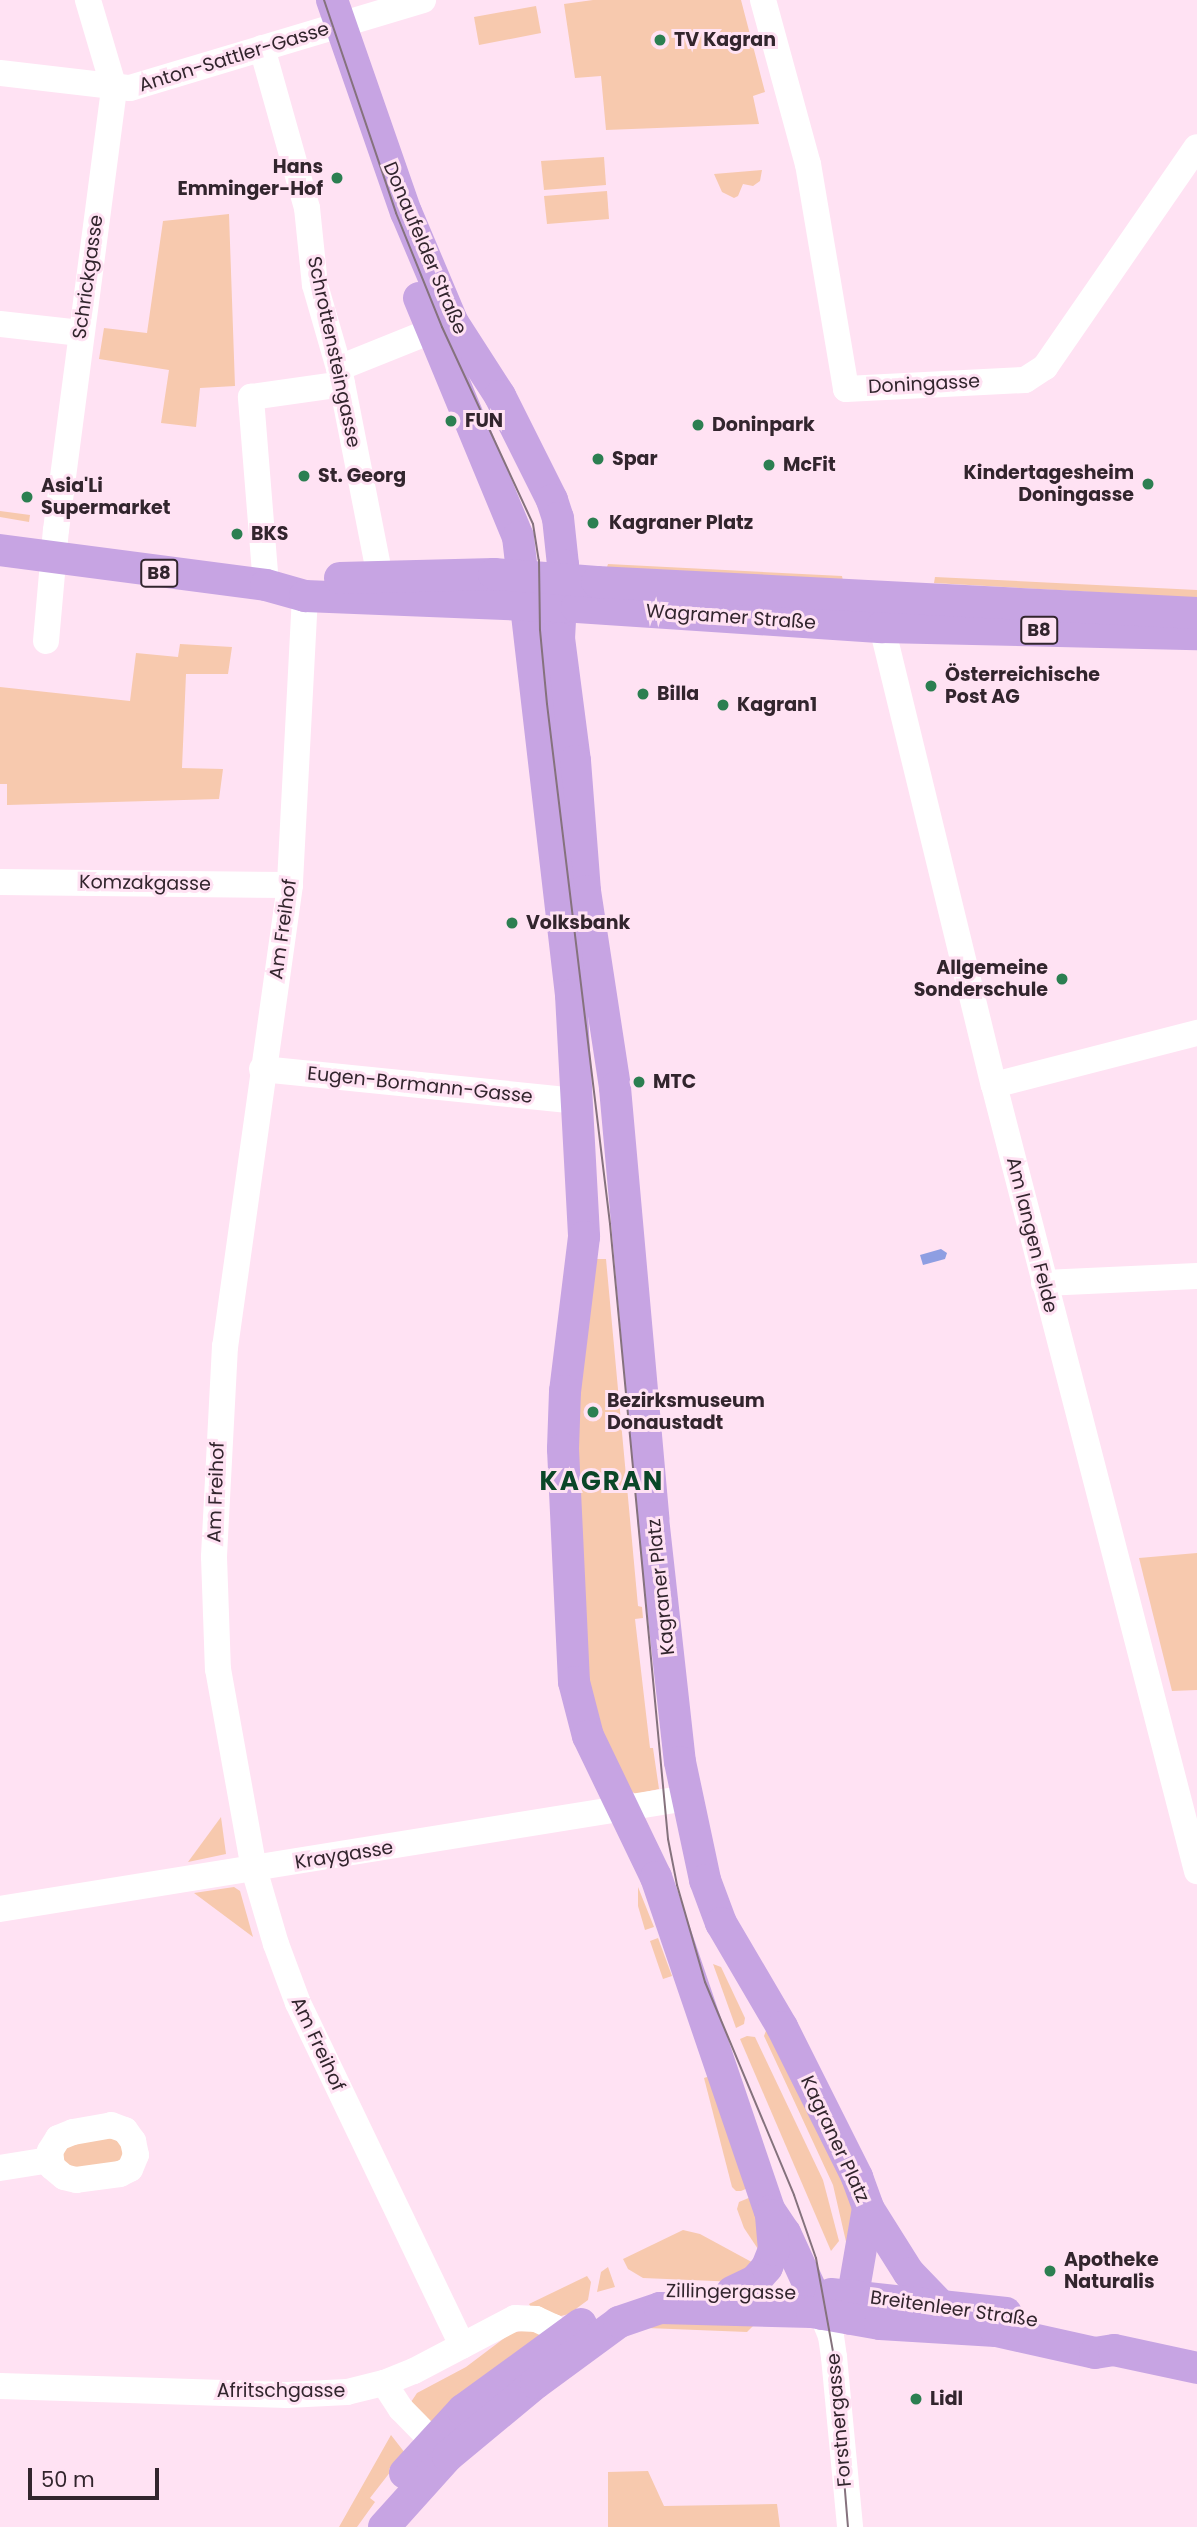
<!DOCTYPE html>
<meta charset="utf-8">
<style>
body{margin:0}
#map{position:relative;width:1197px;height:2527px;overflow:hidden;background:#ffe2f3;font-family:Poppins,sans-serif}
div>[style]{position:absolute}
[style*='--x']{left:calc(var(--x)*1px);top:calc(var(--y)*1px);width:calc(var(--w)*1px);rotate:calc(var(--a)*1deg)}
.green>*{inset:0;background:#f7c9ae}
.water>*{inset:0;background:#8e9ee2}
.minor>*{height:26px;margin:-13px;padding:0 13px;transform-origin:13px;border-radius:13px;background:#fff}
.major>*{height:32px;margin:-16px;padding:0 16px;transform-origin:16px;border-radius:16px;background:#c7a4e3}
.tram>*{height:2px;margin:-1px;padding:0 1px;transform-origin:1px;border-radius:1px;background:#85727d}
.dots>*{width:19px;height:19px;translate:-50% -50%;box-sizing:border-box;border:4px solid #ffe2f3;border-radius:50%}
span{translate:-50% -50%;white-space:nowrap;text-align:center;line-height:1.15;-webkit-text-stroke:6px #ffe2f3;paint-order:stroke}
.shield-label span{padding:2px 5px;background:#ffe2f3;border:2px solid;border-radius:5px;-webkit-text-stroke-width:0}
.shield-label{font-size:18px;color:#32252d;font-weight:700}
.poi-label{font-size:19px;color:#32252d;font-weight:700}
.left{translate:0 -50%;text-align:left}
.right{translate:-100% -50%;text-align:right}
.street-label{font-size:19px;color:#32252d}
.district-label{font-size:26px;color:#0a4728;font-weight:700;letter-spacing:2px}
.scale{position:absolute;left:28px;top:2468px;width:131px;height:32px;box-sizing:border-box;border:4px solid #32252d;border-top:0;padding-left:9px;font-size:21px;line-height:24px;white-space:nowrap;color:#32252d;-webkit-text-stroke:5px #ffe2f3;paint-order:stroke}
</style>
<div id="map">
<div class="green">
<i style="clip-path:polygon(593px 0,741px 0,765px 92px,753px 96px,759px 124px,606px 130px,601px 76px,575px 78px,564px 4px)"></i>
<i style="clip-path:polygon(536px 6px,541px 33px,479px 45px,474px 17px)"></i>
<i style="clip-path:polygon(604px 157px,606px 185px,544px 190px,541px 161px)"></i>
<i style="clip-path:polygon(762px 170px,760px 181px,753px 186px,743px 184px,738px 196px,734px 198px,722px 192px,714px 174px)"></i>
<i style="clip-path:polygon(607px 191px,609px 219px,547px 224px,544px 196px)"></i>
<i style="clip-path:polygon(229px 214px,235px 386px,200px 388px,196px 427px,161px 423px,169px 370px,99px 359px,104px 328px,147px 333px,163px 221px)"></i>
<i style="clip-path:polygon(0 511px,30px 515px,29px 522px,0 517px)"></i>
<i style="clip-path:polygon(608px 564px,842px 576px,843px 581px,606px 570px)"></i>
<i style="clip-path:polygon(935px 577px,1197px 590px,1197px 598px,934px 583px)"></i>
<i style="clip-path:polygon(180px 644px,232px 647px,228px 674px,186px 674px,182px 768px,223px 769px,219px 799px,7px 805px,7px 784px,0 784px,0 687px,130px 701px,136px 653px,178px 657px)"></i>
<i style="clip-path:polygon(589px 1259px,606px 1259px,638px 1606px,642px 1607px,643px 1618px,635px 1619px,650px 1748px,653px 1748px,659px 1789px,636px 1794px,629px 1790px,590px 1718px,568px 1469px)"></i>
<i style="clip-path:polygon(1197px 1553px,1197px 1690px,1172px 1691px,1139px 1558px)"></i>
<i style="clip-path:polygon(221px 1817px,226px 1854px,188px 1862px)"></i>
<i style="clip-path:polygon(234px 1887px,240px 1891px,253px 1937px,194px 1893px)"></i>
<i style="clip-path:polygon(638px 1887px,654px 1927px,645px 1930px,638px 1906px)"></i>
<i style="clip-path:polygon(658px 1938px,672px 1976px,663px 1979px,650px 1941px)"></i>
<i style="clip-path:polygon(713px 1964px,721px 1967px,745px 2018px,744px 2024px,736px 2028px)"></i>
<i style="clip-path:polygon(767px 2028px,857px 2201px,847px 2246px,833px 2185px,764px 2036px)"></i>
<i style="clip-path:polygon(747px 2036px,755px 2037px,823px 2180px,839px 2241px,831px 2251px,740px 2039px)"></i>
<i style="clip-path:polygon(710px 2076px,748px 2188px,741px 2191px,736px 2191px,732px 2187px,704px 2078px)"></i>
<i style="clip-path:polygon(118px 2133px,127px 2159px,73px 2174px,58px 2152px,62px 2145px)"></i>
<i style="clip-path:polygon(751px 2197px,763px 2227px,760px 2252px,744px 2228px,737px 2209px,739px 2202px)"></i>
<i style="clip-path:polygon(683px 2230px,700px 2234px,759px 2266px,738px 2282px,643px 2278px,628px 2269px,623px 2259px)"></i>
<i style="clip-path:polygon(608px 2267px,615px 2287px,597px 2292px,601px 2272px)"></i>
<i style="clip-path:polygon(587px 2276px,591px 2282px,588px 2300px,569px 2314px,561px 2316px,531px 2307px,529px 2304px)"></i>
<i style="clip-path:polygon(653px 2320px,755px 2324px,747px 2332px,647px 2328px)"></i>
<i style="clip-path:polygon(527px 2330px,540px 2333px,542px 2338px,438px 2428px,409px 2405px,417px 2393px,466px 2367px,511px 2333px)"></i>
<i style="clip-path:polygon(391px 2435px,405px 2453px,389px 2469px,391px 2471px,370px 2498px,375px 2502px,357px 2527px,339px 2527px)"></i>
<i style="clip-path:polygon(648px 2471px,664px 2506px,777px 2504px,780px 2527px,608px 2527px,608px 2472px)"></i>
</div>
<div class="water">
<i style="clip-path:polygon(941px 1249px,947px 1253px,945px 1259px,923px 1265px,920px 1255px)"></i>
</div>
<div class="minor">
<i style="--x:763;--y:0;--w:170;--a:74.7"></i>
<i style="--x:808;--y:164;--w:228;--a:80.4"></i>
<i style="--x:846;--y:389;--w:179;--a:-2.9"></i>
<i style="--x:1025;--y:380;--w:24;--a:-33"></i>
<i style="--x:1045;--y:367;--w:267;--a:-55.4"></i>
<i style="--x:262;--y:48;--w:166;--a:74.3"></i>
<i style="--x:307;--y:208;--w:77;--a:84.1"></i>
<i style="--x:315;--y:285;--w:86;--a:73.9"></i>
<i style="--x:339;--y:368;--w:213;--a:78.9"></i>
<i style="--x:0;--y:73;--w:131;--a:6.6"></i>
<i style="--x:130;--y:88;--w:306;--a:-16.7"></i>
<i style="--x:0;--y:324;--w:81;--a:6.4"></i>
<i style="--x:339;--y:368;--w:121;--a:-21.9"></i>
<i style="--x:266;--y:585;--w:189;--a:-94.6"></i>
<i style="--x:251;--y:397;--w:92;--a:-8.1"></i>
<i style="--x:305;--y:596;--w:289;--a:93"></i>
<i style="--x:290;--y:885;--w:466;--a:98"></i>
<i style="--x:225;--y:1346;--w:211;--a:93"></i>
<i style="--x:214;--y:1557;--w:112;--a:88"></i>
<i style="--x:218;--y:1669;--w:203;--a:79.8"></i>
<i style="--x:254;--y:1869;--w:78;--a:73.7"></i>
<i style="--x:276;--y:1944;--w:63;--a:69.6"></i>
<i style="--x:298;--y:2003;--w:380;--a:64.4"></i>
<i style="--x:882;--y:610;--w:17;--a:90"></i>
<i style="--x:882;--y:627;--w:471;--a:76.3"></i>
<i style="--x:994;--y:1085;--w:812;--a:75.52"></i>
<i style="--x:46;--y:641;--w:111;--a:-84.9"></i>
<i style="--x:56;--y:530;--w:446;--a:-82.5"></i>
<i style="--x:114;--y:88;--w:92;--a:-106.5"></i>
<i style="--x:0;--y:882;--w:290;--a:0.6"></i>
<i style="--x:262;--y:1069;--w:318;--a:5.8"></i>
<i style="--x:994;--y:1085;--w:210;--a:-14.4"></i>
<i style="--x:1044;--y:1283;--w:153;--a:-2.6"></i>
<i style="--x:0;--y:1909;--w:696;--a:-9.18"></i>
<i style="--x:111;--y:2125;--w:15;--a:20"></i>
<i style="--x:125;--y:2130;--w:14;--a:54"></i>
<i style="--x:133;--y:2141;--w:14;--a:78"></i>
<i style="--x:136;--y:2155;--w:15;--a:113"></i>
<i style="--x:130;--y:2169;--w:11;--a:153"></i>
<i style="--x:120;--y:2174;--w:44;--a:172.2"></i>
<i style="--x:76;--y:2180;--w:12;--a:-166"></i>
<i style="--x:64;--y:2177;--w:16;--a:-140"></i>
<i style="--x:52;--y:2167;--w:16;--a:-97"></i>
<i style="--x:50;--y:2151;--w:15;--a:-58"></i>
<i style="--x:58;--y:2138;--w:16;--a:-22"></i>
<i style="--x:73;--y:2132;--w:39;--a:-10"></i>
<i style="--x:0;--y:2168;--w:51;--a:-9.1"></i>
<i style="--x:822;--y:2314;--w:24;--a:68"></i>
<i style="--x:831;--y:2336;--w:21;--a:82"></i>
<i style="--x:834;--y:2357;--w:171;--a:84.6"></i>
<i style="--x:384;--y:2383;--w:31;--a:57"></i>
<i style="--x:401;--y:2409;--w:66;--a:45.6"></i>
<i style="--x:0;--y:2386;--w:287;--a:1.8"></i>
<i style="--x:287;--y:2395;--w:60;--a:-2.9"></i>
<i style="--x:347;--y:2392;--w:38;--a:-14"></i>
<i style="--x:384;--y:2383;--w:32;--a:-22"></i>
<i style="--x:414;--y:2371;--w:114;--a:-27.7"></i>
<i style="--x:515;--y:2318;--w:21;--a:3"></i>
<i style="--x:536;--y:2319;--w:19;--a:25"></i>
<i style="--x:553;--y:2327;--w:32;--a:49"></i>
</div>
<div class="major">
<i style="--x:332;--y:0;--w:225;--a:70.8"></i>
<i style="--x:406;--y:212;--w:121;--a:67.1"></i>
<i style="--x:453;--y:323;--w:87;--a:57.2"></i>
<i style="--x:500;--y:396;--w:116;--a:63.4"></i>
<i style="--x:552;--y:500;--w:19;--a:72"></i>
<i style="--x:558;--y:518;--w:47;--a:83.9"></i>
<i style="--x:563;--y:565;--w:73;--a:93.1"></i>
<i style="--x:559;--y:638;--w:124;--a:82.6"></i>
<i style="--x:575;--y:761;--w:130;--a:85.6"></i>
<i style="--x:585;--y:891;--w:199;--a:81.3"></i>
<i style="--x:615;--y:1088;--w:432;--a:84.9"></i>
<i style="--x:653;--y:1518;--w:245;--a:83.7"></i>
<i style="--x:680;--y:1762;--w:121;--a:78"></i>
<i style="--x:705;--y:1880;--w:46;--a:69.6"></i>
<i style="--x:721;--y:1923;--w:121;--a:59.6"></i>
<i style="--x:782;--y:2027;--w:168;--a:63.4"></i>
<i style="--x:857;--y:2177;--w:33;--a:70"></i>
<i style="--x:868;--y:2208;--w:112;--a:99.8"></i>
<i style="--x:419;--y:298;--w:259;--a:67.5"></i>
<i style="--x:518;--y:537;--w:461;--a:83.4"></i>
<i style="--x:571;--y:995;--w:242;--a:86.9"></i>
<i style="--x:584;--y:1237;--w:155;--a:97"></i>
<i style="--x:565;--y:1391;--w:58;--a:92"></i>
<i style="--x:563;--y:1449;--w:233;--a:87.3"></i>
<i style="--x:574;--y:1682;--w:56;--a:75.5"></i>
<i style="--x:588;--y:1736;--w:157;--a:64.3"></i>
<i style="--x:656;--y:1877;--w:353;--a:71.2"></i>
<i style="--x:770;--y:2211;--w:27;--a:56"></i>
<i style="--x:785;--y:2233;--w:89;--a:65.4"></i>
<i style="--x:0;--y:550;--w:268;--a:7.5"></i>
<i style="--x:266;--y:585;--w:41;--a:15.8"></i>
<i style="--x:305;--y:596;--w:272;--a:2.3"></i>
<i style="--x:577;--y:607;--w:306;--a:3.8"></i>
<i style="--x:882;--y:627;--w:315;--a:1.3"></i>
<i style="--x:340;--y:578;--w:154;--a:-1.5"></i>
<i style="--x:494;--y:574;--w:103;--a:4.4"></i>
<i style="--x:597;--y:582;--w:601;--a:2.96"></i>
<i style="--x:868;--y:2208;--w:77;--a:57.8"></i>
<i style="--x:909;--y:2273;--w:43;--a:45.9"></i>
<i style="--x:732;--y:2292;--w:25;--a:-26"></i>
<i style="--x:755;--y:2281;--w:18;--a:-49"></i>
<i style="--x:767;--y:2267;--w:18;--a:-68"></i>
<i style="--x:774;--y:2250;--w:35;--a:-95"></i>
<i style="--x:831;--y:2294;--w:176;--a:6.2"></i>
<i style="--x:405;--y:2473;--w:86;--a:-47.4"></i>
<i style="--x:463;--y:2410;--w:146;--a:-36.1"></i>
<i style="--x:384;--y:2527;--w:96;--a:-48"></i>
<i style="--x:448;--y:2456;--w:114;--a:-39.7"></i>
<i style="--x:536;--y:2383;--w:103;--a:-36.3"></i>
<i style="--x:619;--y:2322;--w:43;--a:-18.9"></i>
<i style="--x:660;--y:2308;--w:152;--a:1.5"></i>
<i style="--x:812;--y:2312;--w:69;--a:10"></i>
<i style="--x:880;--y:2324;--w:116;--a:3.5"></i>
<i style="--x:996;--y:2331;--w:101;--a:12.5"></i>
<i style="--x:1095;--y:2353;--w:19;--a:-9"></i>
<i style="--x:1114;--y:2350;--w:85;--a:12.2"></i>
</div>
<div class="tram">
<i style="--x:324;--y:0;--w:225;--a:71.3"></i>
<i style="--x:396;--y:213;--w:123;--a:68"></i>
<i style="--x:442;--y:327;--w:217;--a:65.2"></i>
<i style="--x:533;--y:524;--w:36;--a:81"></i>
<i style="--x:539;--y:560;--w:70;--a:89.2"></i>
<i style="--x:540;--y:630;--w:74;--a:84.6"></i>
<i style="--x:547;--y:704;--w:524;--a:83.09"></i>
<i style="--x:610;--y:1224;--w:618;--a:84.61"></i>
<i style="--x:668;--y:1839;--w:47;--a:78.9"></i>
<i style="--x:677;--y:1885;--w:101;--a:73.9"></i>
<i style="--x:705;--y:1982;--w:231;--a:67.3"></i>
<i style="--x:794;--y:2195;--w:67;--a:70.8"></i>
<i style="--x:816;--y:2258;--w:101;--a:79.7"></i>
<i style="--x:834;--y:2357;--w:171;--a:85.3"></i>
</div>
<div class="dots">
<i style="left:660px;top:40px;background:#2c7f51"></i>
<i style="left:337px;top:178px;background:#2c7f51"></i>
<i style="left:451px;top:421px;background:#2c7f51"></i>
<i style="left:698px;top:425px;background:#2c7f51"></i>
<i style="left:598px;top:459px;background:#2c7f51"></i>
<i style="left:769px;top:465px;background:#2c7f51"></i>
<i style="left:304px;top:476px;background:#2c7f51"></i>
<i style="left:1148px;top:484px;background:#2c7f51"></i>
<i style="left:27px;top:497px;background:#2c7f51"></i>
<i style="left:593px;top:523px;background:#2c7f51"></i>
<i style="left:237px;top:534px;background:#2c7f51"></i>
<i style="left:931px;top:686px;background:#2c7f51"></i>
<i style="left:643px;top:694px;background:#2c7f51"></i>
<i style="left:723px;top:705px;background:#2c7f51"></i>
<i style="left:512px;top:923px;background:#2c7f51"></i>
<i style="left:1062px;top:979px;background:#2c7f51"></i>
<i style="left:639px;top:1082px;background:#2c7f51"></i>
<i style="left:593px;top:1412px;background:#2c7f51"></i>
<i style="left:1050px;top:2271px;background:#2c7f51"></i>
<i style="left:916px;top:2399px;background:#2c7f51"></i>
</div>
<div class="shield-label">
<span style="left:159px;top:573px">B8</span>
<span style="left:1039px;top:630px">B8</span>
</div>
<div class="poi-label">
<span class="left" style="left:674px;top:40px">TV Kagran</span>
<span class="right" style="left:323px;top:178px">Hans<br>Emminger-Hof</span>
<span class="left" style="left:465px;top:421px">FUN</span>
<span class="left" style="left:712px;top:425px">Doninpark</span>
<span class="left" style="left:612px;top:459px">Spar</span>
<span class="left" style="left:783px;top:465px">McFit</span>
<span class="right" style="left:1134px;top:484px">Kindertagesheim<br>Doningasse</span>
<span class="left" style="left:318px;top:476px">St. Georg</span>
<span class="left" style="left:41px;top:497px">Asia'Li<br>Supermarket</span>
<span class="left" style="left:609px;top:523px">Kagraner Platz</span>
<span class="left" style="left:251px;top:534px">BKS</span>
<span class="left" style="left:945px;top:686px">Österreichische<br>Post AG</span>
<span class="left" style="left:657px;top:694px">Billa</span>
<span class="left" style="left:737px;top:705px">Kagran1</span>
<span class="left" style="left:526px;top:923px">Volksbank</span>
<span class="right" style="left:1048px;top:979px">Allgemeine<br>Sonderschule</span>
<span class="left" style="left:653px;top:1082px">MTC</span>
<span class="left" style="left:607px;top:1412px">Bezirksmuseum<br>Donaustadt</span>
<span class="left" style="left:1064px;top:2271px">Apotheke<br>Naturalis</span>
<span class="left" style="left:930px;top:2399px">Lidl</span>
</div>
<div class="street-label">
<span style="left:234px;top:57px;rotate:-17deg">Anton-Sattler-Gasse</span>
<span style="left:425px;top:248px;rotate:67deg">Donaufelder Straße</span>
<span style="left:88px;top:277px;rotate:-82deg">Schrickgasse</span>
<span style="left:334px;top:352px;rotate:78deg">Schrottensteingasse</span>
<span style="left:924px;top:384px;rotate:-3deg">Doningasse</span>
<span style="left:731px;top:617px;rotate:4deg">Wagramer Straße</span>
<span style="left:145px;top:883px;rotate:1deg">Komzakgasse</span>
<span style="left:283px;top:929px;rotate:-82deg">Am Freihof</span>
<span style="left:420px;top:1085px;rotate:6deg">Eugen-Bormann-Gasse</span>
<span style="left:1032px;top:1235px;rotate:76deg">Am langen Felde</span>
<span style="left:216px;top:1492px;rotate:-88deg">Am Freihof</span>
<span style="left:661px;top:1587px;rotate:-96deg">Kagraner Platz</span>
<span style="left:344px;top:1855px;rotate:-9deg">Kraygasse</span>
<span style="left:318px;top:2044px;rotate:65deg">Am Freihof</span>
<span style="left:835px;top:2139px;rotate:65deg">Kagraner Platz</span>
<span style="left:731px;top:2292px;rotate:1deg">Zillingergasse</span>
<span style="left:954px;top:2309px;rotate:8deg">Breitenleer Straße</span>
<span style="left:281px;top:2391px">Afritschgasse</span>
<span style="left:839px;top:2420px;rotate:-95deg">Forstnergasse</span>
</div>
<div class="district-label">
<span style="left:602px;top:1482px">KAGRAN</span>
</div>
<div class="scale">50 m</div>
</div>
